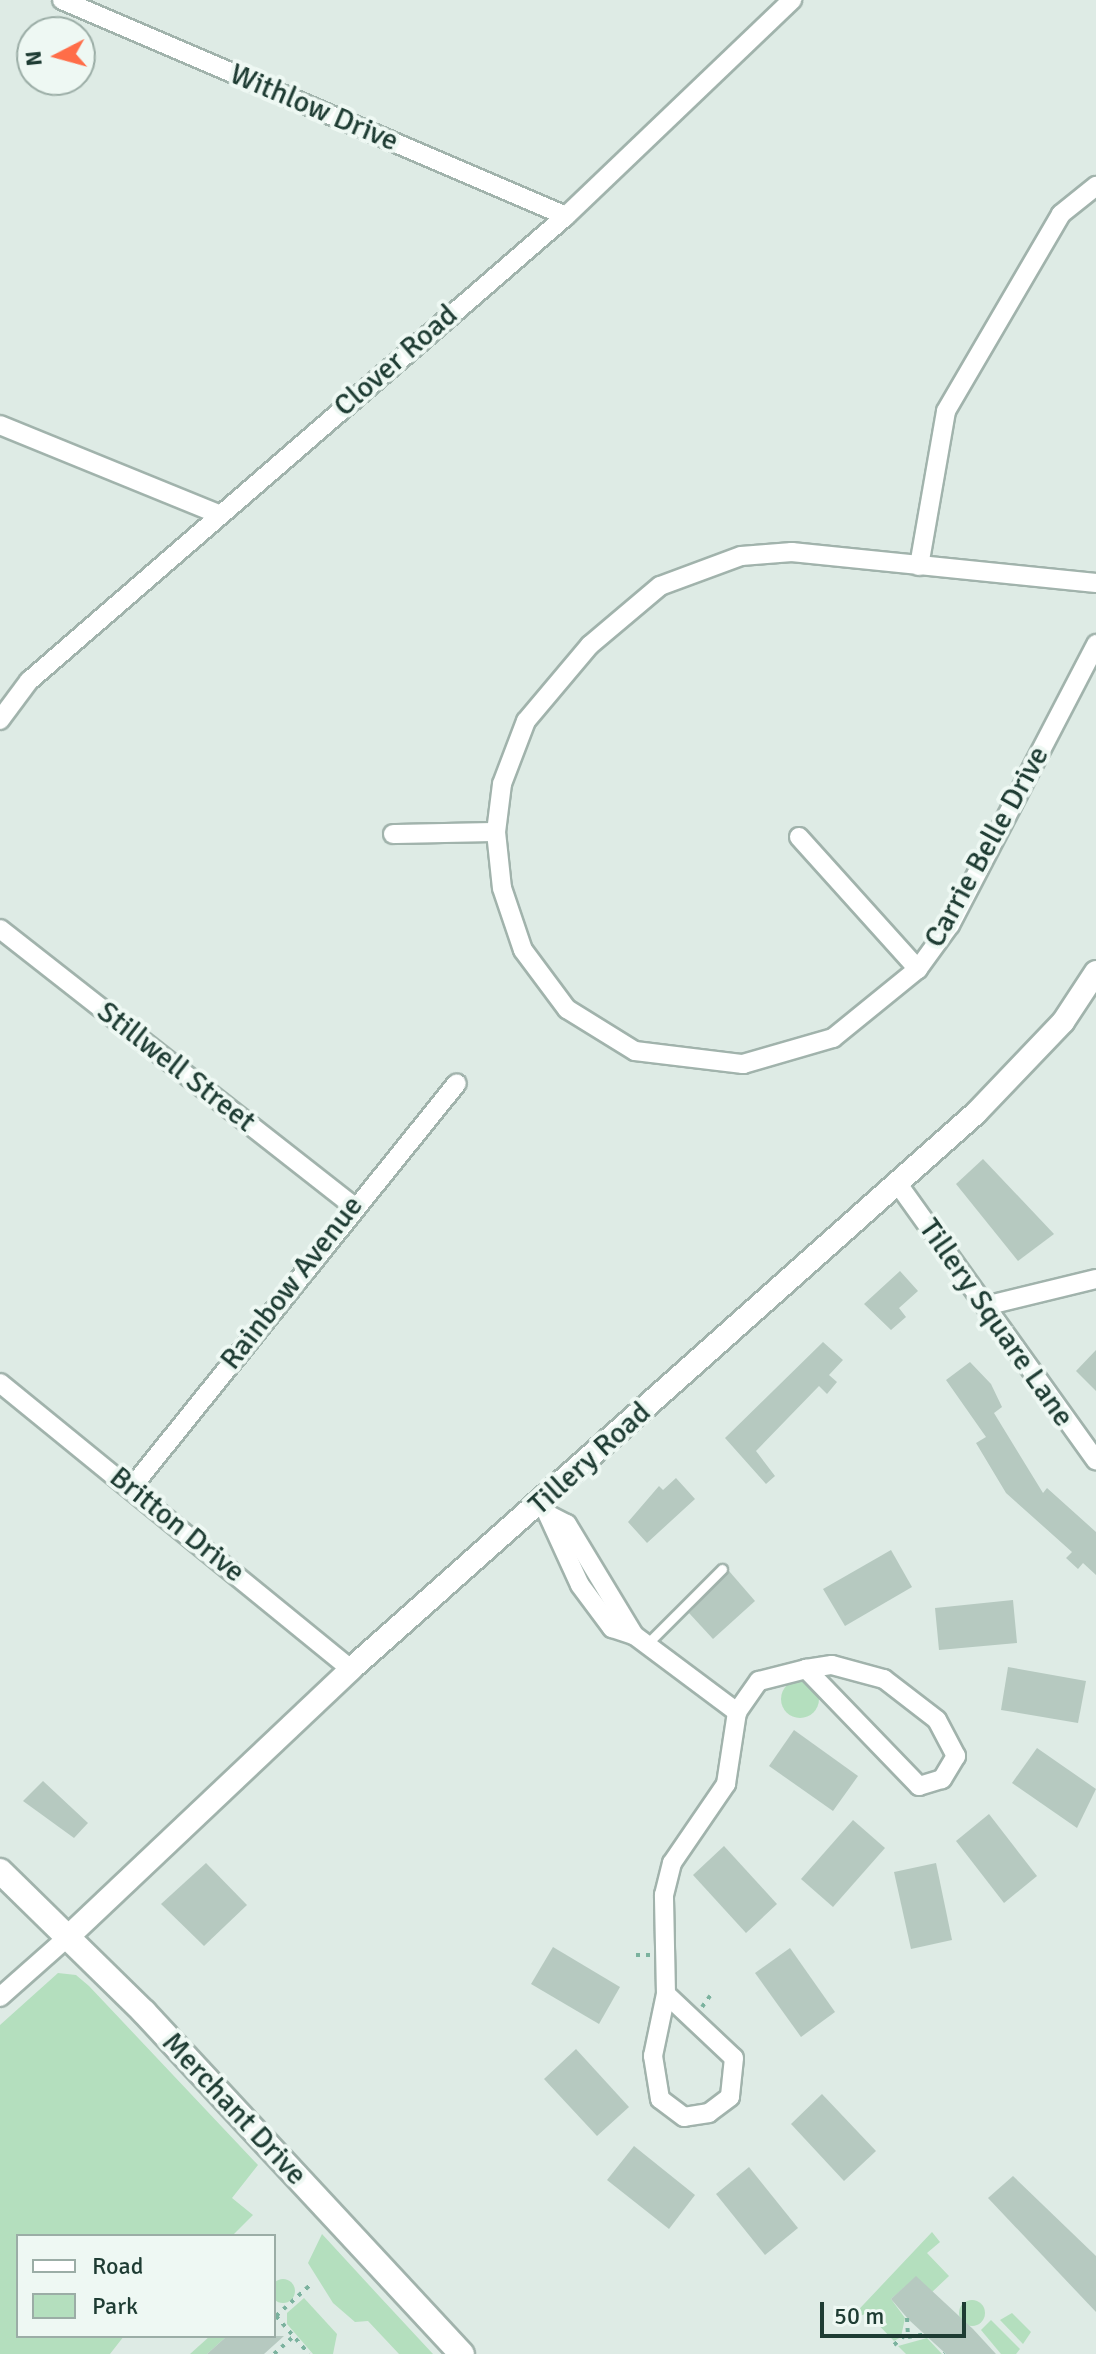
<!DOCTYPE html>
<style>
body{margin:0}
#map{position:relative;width:1096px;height:2354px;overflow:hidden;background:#deebe5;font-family:Signika,sans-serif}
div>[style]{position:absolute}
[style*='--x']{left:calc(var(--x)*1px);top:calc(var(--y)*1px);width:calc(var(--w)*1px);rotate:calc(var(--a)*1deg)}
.green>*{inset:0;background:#b4dfbe}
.round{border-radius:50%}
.building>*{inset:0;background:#b6c9c0}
.path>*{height:4px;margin-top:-2px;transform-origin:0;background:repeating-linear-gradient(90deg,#7bb29e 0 4px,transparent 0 10px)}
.roads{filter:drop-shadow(2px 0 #a1b3ac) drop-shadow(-2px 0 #a1b3ac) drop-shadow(0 2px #a1b3ac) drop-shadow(0 -2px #a1b3ac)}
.service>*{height:9px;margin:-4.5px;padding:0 4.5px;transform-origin:4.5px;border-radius:4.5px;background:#fff}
.minor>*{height:18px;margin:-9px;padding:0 9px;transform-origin:9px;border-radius:9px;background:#fff}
.tertiary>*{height:22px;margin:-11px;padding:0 11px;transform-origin:11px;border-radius:11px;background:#fff}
.secondary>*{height:24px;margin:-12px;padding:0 12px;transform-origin:12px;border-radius:12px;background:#fff}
span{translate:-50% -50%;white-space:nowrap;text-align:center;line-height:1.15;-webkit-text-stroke:8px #eef8f3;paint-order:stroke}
.street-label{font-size:30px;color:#1e3c33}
.legend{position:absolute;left:16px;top:2234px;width:260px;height:104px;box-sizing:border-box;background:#eef8f3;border:2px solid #9bada6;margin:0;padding:10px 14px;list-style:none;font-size:24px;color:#1e3c33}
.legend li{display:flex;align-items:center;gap:16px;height:40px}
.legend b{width:40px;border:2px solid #9bada6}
.north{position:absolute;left:16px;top:16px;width:80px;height:80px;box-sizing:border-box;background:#eef8f3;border:2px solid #9bada6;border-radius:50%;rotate:264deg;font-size:22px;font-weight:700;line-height:32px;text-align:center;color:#1e3c33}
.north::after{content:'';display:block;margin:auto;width:28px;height:36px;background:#ff6d48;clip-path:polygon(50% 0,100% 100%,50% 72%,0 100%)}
.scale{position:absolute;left:820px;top:2302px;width:146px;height:36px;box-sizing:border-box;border:4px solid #1e3c33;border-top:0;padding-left:10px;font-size:24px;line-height:28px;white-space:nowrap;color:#1e3c33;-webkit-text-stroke:6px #eef8f3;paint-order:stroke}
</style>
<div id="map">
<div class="green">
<i class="round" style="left:781px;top:1680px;width:38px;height:38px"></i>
<i style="clip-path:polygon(58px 1973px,76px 1975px,89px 1986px,258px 2165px,232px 2198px,253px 2215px,232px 2236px,18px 2236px,18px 2336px,124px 2336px,110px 2354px,0 2354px,0 2025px)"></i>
<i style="clip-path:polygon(932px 2232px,940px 2242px,927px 2253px,949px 2276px,931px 2293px,916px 2277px,891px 2299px,905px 2318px,901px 2337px,894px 2341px,867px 2313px,847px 2322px)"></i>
<i style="clip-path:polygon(322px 2234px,380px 2297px,433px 2354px,399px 2354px,368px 2321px,355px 2322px,333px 2303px,308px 2263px)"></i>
<i class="round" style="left:271px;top:2279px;width:24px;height:24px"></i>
<i style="clip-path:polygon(304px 2298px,337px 2334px,333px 2354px,313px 2354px,287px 2324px,287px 2313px)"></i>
<i class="round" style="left:959px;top:2300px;width:26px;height:26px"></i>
<i style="clip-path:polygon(1012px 2313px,1031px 2332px,1023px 2344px,1000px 2320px)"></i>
<i style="clip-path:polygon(991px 2320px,1020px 2349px,1016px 2354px,1001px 2354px,981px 2330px)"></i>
<i style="clip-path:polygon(210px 2336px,227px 2336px,207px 2354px,190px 2354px)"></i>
<i style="clip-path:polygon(927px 2338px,942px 2354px,906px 2354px,898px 2346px)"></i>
</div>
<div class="building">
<i style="clip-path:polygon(983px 1159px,1054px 1234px,1018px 1261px,956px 1184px)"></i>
<i style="clip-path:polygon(900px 1271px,918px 1291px,899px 1308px,906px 1317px,891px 1330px,864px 1304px)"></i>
<i style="clip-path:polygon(823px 1342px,843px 1360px,829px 1375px,837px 1382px,827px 1394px,819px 1386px,756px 1451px,775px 1476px,766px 1484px,725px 1438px)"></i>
<i style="clip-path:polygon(1096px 1350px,1096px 1391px,1076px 1371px)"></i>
<i style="clip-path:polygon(970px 1362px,991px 1384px,1002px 1407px,994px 1413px,1043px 1493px,1047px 1488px,1096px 1532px,1096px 1575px,1083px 1563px,1078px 1569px,1066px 1558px,1072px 1552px,1006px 1493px,976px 1443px,986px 1437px,946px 1380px)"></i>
<i style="clip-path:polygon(676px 1478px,695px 1499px,647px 1543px,628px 1522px,659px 1486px,663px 1490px)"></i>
<i style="clip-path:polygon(891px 1550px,912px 1587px,845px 1626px,823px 1589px)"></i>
<i style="clip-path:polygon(729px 1571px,755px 1601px,713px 1639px,689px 1613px)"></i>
<i style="clip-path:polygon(1013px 1600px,1017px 1643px,939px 1650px,935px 1608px)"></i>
<i style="clip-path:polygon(1008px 1667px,1086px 1681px,1078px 1723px,1001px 1710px)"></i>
<i style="clip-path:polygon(794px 1730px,858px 1776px,833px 1811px,769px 1766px)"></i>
<i style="clip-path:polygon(1037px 1748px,1096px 1789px,1077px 1828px,1012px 1783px)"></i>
<i style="clip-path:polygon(43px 1781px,88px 1823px,74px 1838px,23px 1801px)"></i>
<i style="clip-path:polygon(989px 1814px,1037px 1876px,1004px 1903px,956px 1841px)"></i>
<i style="clip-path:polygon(853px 1820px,885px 1848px,833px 1907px,801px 1879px)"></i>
<i style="clip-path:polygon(724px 1846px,777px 1904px,746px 1933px,693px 1875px)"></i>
<i style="clip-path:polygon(206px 1863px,247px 1905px,204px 1946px,161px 1904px)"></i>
<i style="clip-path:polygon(936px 1863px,952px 1940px,911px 1949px,894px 1872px)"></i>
<i style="clip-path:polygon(553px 1947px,620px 1987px,599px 2024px,531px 1984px)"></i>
<i style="clip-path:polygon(790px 1948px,835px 2012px,801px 2037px,755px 1973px)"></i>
<i style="clip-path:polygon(576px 2049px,629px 2107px,597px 2136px,544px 2079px)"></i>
<i style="clip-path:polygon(822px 2094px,876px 2151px,844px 2181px,791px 2124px)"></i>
<i style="clip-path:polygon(634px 2146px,695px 2195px,669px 2229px,607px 2180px)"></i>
<i style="clip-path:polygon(749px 2167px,798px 2228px,765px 2255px,716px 2194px)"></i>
<i style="clip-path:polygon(1013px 2176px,1096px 2256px,1096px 2312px,988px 2198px)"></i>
<i style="clip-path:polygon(916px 2276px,973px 2329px,996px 2354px,946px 2354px,909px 2320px,891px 2299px)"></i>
<i style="clip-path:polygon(227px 2336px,284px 2336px,264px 2354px,207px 2354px)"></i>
</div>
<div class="path">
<i style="--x:636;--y:1955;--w:14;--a:0"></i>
<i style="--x:702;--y:2007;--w:14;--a:-54"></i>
<i style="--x:276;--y:2316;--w:50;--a:49"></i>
<i style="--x:276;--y:2316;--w:45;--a:-42.3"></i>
<i style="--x:907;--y:2318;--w:19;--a:87"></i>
<i style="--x:908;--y:2337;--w:20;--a:-9"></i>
<i style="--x:894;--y:2345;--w:15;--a:-42"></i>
<i style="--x:274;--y:2354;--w:25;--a:-42"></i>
<i style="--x:944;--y:2354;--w:1;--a:-45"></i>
</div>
<div class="roads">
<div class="service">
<i style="--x:647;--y:1644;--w:106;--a:-45"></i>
</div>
<div class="minor">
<i style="--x:62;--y:0;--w:548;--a:23.2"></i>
<i style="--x:0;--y:425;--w:235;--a:22.2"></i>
<i style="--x:919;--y:566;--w:157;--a:-80.1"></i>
<i style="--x:946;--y:411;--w:228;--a:-59.7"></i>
<i style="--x:1061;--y:214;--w:45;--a:-38.7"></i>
<i style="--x:1096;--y:583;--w:306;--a:-174.2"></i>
<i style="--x:792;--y:552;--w:51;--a:175.5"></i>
<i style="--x:741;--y:556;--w:86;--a:159.7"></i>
<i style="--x:660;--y:586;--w:92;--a:139.9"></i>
<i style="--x:590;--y:645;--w:99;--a:130.1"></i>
<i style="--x:526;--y:721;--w:67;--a:110.9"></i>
<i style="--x:502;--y:784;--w:48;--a:97.1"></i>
<i style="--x:496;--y:832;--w:56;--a:83.9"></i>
<i style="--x:502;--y:888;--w:65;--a:71.3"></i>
<i style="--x:523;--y:950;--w:74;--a:53.3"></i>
<i style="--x:567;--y:1009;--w:80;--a:31.7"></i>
<i style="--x:635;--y:1051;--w:109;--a:6.9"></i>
<i style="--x:743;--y:1064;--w:94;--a:-16.1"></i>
<i style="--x:833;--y:1038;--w:109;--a:-39.1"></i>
<i style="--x:918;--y:969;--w:54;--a:-54"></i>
<i style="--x:950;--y:925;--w:317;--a:-62.5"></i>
<i style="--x:0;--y:720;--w:49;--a:-53.4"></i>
<i style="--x:29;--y:681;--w:710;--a:-40.89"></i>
<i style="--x:566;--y:216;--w:313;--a:-43.7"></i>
<i style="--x:393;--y:834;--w:103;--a:-1.1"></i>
<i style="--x:799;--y:837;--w:178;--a:48"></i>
<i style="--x:0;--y:929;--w:447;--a:38.1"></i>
<i style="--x:898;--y:1184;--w:340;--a:54.4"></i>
<i style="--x:989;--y:1305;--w:110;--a:-13.7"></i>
<i style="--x:0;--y:1383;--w:453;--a:39.2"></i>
<i style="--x:132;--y:1487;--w:518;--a:-51.18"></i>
<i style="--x:542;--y:1502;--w:91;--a:65.4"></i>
<i style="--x:580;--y:1585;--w:54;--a:53.3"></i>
<i style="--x:612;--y:1628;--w:23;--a:18"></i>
<i style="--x:634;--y:1635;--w:129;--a:36.8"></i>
<i style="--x:551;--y:1516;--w:18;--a:27"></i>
<i style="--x:567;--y:1524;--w:130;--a:58.9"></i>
<i style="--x:832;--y:1665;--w:54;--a:15.1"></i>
<i style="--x:884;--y:1679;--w:67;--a:37.7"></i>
<i style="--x:937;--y:1720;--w:41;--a:62.2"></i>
<i style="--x:956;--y:1756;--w:27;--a:121"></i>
<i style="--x:942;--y:1779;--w:24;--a:163"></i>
<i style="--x:919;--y:1786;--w:163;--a:-134"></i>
<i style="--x:806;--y:1669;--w:26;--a:-9"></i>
<i style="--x:666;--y:1994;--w:99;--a:-91.2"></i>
<i style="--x:664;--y:1895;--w:33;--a:-76"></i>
<i style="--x:672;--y:1863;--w:96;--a:-55.6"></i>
<i style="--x:726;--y:1784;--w:73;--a:-81.3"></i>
<i style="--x:737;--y:1712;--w:38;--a:-55"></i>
<i style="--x:759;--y:1681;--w:49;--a:-14.3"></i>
<i style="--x:666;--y:1994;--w:93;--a:43.3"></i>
<i style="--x:734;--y:2058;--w:39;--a:96"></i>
<i style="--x:730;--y:2097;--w:26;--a:143"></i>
<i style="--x:709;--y:2113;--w:25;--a:171"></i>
<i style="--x:684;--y:2117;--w:30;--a:-143"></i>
<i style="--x:660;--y:2099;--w:44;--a:-99.2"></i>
<i style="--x:653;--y:2056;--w:63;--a:-78.2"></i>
<i style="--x:0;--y:1997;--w:94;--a:-41.5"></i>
</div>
<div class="tertiary">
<i style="--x:70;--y:1935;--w:387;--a:-43.4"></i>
<i style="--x:351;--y:1669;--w:837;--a:-41.66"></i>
<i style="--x:976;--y:1113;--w:126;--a:-46.3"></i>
<i style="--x:1063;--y:1022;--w:60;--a:-56.6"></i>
</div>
<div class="secondary">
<i style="--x:0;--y:1871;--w:202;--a:44.4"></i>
<i style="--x:144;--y:2012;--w:467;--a:47.1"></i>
</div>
</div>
<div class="street-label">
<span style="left:314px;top:108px;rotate:23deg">Withlow Drive</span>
<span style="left:396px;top:361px;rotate:-41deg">Clover Road</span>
<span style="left:987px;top:847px;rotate:-61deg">Carrie Belle Drive</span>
<span style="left:176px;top:1067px;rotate:38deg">Stillwell Street</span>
<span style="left:292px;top:1283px;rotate:-52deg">Rainbow Avenue</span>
<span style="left:996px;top:1323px;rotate:55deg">Tillery Square Lane</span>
<span style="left:590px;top:1459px;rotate:-42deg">Tillery Road</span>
<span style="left:177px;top:1525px;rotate:39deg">Britton Drive</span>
<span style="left:234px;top:2109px;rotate:47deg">Merchant Drive</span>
</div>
<ul class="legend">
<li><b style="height:10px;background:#fff"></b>Road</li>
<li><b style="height:22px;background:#b4dfbe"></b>Park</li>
</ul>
<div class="north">N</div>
<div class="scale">50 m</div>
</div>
